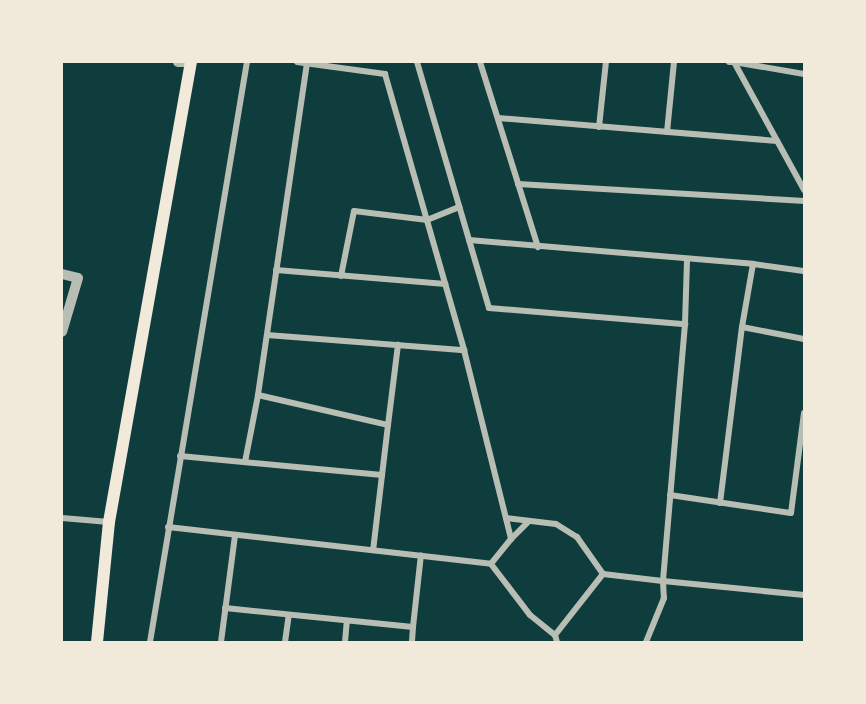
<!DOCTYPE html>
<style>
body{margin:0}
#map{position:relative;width:866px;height:704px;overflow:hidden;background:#0f3d3e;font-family:"Roboto Condensed",sans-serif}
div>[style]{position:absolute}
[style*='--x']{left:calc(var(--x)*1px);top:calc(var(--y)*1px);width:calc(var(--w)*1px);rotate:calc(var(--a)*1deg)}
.minor>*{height:6px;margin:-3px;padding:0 3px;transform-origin:3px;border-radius:3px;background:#b8beb3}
.tertiary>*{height:10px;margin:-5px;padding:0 5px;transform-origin:5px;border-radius:5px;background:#b8beb3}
.secondary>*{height:12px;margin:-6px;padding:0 6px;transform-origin:6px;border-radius:6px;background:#f1e9da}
span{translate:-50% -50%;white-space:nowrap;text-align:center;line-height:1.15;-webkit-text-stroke:6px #f1e9da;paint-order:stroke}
.frame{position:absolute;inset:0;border:63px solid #f1e9da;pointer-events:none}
</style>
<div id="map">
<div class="minor">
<i style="--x:297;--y:62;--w:89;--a:7.8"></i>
<i style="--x:385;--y:74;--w:287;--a:74"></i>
<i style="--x:464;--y:350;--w:195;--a:76"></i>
<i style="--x:511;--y:539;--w:32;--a:129"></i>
<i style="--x:417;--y:62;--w:256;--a:73.7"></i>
<i style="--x:489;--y:308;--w:197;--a:4.7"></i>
<i style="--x:685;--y:324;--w:258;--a:94.9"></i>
<i style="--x:663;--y:581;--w:142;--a:5.7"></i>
<i style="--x:480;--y:62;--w:194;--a:72.6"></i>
<i style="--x:729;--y:62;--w:5;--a:0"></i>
<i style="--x:734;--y:62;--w:146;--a:61.3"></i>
<i style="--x:734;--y:62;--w:71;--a:9.7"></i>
<i style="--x:307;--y:63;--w:336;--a:98.4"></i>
<i style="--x:258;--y:395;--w:133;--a:13"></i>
<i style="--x:388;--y:425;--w:126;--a:96.8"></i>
<i style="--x:498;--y:118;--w:280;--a:4.7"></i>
<i style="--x:599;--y:127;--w:65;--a:-83.9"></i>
<i style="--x:667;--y:132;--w:70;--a:-84.3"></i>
<i style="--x:518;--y:184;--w:287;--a:3.4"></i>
<i style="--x:469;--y:240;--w:285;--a:4.8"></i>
<i style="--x:753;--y:264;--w:64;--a:99.9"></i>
<i style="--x:753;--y:264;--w:51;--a:7.8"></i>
<i style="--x:276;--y:270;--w:170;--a:4.7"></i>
<i style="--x:341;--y:276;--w:66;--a:-78.7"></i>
<i style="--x:354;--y:211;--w:74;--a:7"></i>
<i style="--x:427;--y:220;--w:35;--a:-22"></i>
<i style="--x:685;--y:324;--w:64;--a:-88.2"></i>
<i style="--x:267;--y:335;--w:198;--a:4.4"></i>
<i style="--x:388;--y:425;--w:81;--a:-82.9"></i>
<i style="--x:180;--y:456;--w:203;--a:5.4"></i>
<i style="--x:245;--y:462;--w:68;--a:-79"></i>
<i style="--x:670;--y:495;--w:122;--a:8.5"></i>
<i style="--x:791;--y:513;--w:101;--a:-82.6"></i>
<i style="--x:720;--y:503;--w:177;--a:-82.9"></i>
<i style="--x:742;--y:327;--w:63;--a:11"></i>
<i style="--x:62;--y:518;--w:47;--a:4.9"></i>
<i style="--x:506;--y:518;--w:50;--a:6.8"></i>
<i style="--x:556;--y:524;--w:25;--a:32"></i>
<i style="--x:577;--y:537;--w:45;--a:54.9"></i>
<i style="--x:603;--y:574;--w:60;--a:6.7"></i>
<i style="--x:663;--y:581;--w:17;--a:87"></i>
<i style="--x:664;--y:598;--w:48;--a:112.2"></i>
<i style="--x:168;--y:527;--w:325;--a:6.5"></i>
<i style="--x:491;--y:564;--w:64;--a:52.6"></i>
<i style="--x:530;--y:615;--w:32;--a:39"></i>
<i style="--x:555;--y:635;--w:7;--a:74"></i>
<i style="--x:511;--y:539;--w:25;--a:-45"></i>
<i style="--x:225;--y:608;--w:189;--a:5.8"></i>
<i style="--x:413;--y:627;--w:15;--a:94"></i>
<i style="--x:413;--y:627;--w:72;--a:-83.7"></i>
<i style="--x:555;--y:635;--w:78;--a:-51.8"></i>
<i style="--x:150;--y:642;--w:588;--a:-80.51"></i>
<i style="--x:221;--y:642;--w:108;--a:-82.5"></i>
<i style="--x:285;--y:642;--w:27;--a:-82"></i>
<i style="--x:345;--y:642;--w:21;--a:-85"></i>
</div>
<div class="tertiary">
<i style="--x:178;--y:62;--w:13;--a:0"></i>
<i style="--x:62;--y:274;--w:16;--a:14"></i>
<i style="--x:78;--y:278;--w:56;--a:106.5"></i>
</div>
<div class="secondary">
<i style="--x:97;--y:642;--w:121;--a:-84.3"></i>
<i style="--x:109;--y:522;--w:467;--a:-79.9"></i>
</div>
<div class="frame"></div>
</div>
